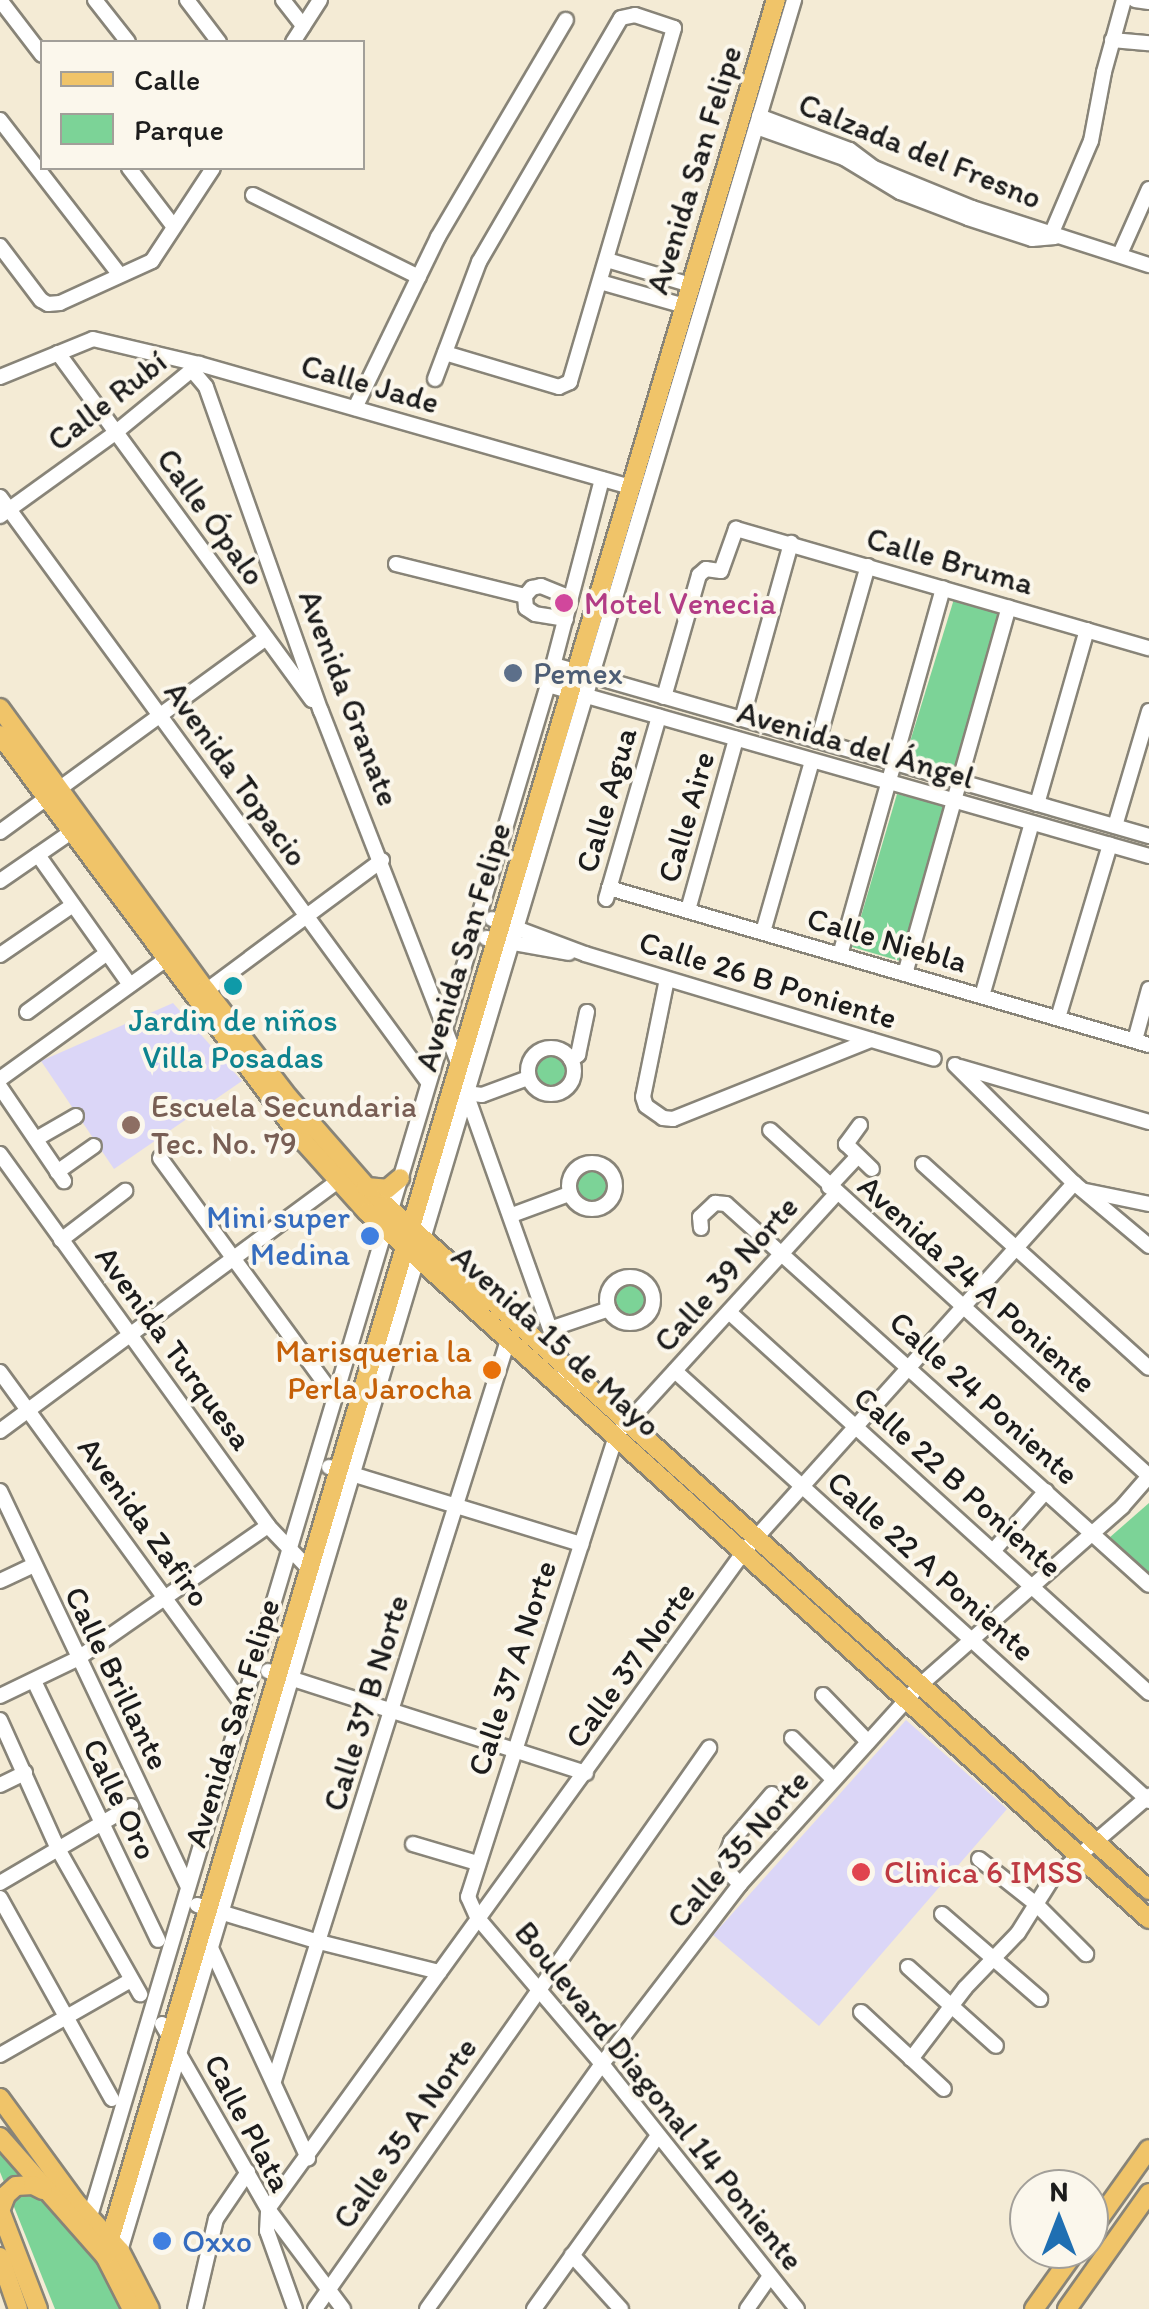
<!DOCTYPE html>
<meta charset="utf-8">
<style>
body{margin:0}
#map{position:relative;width:1149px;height:2309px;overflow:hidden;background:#f4ebd5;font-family:Itim,sans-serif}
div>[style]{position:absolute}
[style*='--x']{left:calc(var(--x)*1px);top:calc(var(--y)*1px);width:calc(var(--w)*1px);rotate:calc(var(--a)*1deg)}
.built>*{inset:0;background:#dbd6f7}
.green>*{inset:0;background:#7cd397}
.roads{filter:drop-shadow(2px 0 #888478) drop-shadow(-2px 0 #888478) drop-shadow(0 2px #888478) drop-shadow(0 -2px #888478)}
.minor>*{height:14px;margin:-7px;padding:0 7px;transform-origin:7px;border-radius:7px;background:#fff}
.minor>.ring{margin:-7px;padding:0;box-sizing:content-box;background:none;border:14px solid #fff;border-radius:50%}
.major>*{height:18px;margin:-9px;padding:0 9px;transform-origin:9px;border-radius:9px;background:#f0c469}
.dots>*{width:28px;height:28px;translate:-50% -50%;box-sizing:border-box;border:5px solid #fbf7ec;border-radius:50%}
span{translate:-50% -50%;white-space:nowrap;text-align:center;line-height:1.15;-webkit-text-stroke:8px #fbf7ec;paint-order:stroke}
.street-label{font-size:32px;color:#1c1c1c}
.hotel-label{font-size:32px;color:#b23c85}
.left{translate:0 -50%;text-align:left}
.service-label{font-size:32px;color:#4e5e75}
.culture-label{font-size:32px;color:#0d838f}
.education-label{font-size:32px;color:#785e54}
.shop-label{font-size:32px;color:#366cbe}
.right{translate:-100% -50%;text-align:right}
.food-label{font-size:32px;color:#c56008}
.health-label{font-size:32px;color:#be3a42}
.legend{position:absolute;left:40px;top:40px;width:325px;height:130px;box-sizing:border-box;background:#fbf7ec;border:2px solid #a29f99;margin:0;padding:12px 18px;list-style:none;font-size:30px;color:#1c1c1c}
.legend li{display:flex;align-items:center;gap:20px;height:50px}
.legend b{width:50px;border:2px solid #a29f99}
.north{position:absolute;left:1009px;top:2169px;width:100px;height:100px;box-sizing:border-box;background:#fbf7ec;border:2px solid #a29f99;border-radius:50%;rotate:0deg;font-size:28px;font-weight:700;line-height:40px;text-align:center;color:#1c1c1c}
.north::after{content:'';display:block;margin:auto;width:35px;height:45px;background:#1f6fb2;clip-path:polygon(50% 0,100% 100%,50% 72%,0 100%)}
</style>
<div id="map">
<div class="built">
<i style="clip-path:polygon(173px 1003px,242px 1081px,114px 1169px,41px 1061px)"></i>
<i style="clip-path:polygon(906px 1720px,1007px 1809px,819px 2026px,713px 1935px)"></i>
</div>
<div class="green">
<i style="clip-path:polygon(954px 599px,998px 614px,955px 775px,905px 758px)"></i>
<i style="clip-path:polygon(897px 794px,944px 806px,900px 961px,852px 947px)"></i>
<i style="clip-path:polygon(556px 1051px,571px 1065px,567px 1085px,546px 1092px,531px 1078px,535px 1058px)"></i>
<i style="clip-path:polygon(597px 1167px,612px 1181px,608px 1200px,587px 1207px,572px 1193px,576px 1173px)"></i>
<i style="clip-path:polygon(635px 1281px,650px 1295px,646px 1315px,625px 1322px,610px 1308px,615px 1288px)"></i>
<i style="clip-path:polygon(1149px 1503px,1149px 1574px,1109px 1538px)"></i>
<i style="clip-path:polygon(0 2148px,107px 2271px,123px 2309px,55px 2309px,0 2172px)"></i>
</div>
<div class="roads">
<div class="minor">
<i style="--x:0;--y:0;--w:69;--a:52.6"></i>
<i style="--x:95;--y:0;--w:53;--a:51.8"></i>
<i style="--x:187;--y:0;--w:53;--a:52.7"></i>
<i style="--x:283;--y:0;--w:33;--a:52"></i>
<i style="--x:1135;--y:0;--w:14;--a:8"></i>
<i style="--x:1112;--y:40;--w:37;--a:5"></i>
<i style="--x:293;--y:42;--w:50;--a:-57.3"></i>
<i style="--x:759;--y:116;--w:97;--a:20.5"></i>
<i style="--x:850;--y:150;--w:30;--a:37"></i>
<i style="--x:874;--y:168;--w:106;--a:22.2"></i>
<i style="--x:972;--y:208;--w:186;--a:17.9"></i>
<i style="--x:0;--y:120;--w:196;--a:52.3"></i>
<i style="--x:756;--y:127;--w:93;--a:19.4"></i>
<i style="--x:844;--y:158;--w:66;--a:31.3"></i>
<i style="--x:900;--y:192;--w:73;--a:20.9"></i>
<i style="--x:968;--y:218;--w:67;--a:18.2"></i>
<i style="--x:1032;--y:239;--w:23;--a:-5"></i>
<i style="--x:129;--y:168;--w:74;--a:52.7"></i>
<i style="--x:253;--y:195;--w:185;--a:26.3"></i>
<i style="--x:1050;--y:237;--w:104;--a:-66.9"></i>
<i style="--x:1091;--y:141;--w:70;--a:-79.3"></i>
<i style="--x:1104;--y:72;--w:75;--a:-74.5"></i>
<i style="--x:0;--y:246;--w:68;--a:52.8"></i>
<i style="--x:41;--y:300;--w:8;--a:30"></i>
<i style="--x:48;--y:304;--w:12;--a:-5"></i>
<i style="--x:60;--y:303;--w:101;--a:-24.5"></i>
<i style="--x:152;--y:261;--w:111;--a:-56.7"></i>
<i style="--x:1120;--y:254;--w:71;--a:-66"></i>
<i style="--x:607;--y:260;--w:88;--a:16.6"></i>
<i style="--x:600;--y:282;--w:88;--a:15.8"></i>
<i style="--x:58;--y:353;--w:430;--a:53.8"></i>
<i style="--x:191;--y:369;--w:23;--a:50"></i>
<i style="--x:206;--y:387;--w:344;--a:70.5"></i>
<i style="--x:321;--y:711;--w:382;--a:68.7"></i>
<i style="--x:0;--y:377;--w:100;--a:-22.2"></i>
<i style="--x:93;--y:339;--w:109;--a:13.3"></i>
<i style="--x:199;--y:364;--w:449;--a:15.9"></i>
<i style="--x:435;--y:379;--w:125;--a:-69.4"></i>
<i style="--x:479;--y:262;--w:282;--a:-59.8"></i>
<i style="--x:621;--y:18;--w:14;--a:-12"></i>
<i style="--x:635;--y:15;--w:41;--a:18.4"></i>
<i style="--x:674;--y:28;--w:369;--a:106.4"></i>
<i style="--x:570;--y:382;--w:12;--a:156"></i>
<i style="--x:559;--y:387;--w:119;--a:-163.4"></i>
<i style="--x:355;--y:408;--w:190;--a:-64.1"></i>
<i style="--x:438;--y:237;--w:252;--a:-59.5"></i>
<i style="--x:0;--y:497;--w:725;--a:53.81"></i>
<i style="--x:0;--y:516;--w:142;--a:-35.8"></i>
<i style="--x:115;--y:433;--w:109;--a:-39.4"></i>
<i style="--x:396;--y:564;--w:133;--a:13.9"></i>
<i style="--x:566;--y:619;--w:31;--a:-171"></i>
<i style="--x:535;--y:614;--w:11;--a:-146"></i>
<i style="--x:526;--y:608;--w:12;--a:-95"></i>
<i style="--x:525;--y:596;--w:11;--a:-49"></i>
<i style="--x:532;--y:588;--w:9;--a:-13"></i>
<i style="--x:541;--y:586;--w:32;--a:22"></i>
<i style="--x:554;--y:665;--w:619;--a:16.03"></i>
<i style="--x:548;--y:685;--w:625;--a:15.88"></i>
<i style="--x:664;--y:697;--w:127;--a:-74"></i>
<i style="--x:699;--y:575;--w:9;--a:-41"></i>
<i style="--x:706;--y:569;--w:15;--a:8"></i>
<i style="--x:721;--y:571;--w:45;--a:-70.3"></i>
<i style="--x:736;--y:529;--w:430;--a:16.1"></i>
<i style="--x:742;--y:719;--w:183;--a:-74.4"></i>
<i style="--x:818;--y:741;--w:182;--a:-74.1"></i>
<i style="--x:1037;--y:804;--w:181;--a:-74"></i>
<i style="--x:1115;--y:826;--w:120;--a:-73.5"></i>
<i style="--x:0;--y:832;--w:328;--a:-36.1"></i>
<i style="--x:38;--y:855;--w:159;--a:54.7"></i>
<i style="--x:0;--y:881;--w:86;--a:-34.6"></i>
<i style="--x:609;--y:888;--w:562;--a:16.21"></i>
<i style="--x:606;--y:899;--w:190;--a:-73.8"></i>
<i style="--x:688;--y:910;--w:178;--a:-74.3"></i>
<i style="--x:492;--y:919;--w:99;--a:20.6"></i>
<i style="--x:585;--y:954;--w:364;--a:16.7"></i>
<i style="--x:763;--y:932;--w:178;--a:-74"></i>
<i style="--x:486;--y:938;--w:84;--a:10.2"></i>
<i style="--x:0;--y:955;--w:88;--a:-34.4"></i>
<i style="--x:840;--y:955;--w:381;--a:-74.3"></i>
<i style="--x:905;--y:974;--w:381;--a:-74.2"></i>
<i style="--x:667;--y:979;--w:120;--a:101.5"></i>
<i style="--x:643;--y:1097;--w:9;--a:72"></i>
<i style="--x:646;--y:1106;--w:21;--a:35"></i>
<i style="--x:663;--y:1118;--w:10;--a:6"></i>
<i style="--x:673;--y:1119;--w:213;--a:-21.8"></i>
<i style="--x:199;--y:996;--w:228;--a:-36.6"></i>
<i style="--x:982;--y:996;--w:180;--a:-73.9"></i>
<i style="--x:27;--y:1012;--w:99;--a:-36.4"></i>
<i style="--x:1058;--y:1018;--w:181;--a:-73.3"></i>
<i style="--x:1135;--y:1040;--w:53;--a:-74.6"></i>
<i class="ring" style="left:528px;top:1048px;width:32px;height:32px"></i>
<i style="--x:571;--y:1060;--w:9;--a:-36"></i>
<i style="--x:578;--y:1055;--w:44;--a:-78.2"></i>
<i style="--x:955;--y:1065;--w:168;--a:44.8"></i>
<i style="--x:1074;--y:1183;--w:98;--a:40"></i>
<i style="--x:960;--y:1067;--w:197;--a:16.2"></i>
<i style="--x:0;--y:1079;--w:203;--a:-35.8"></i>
<i style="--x:0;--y:1087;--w:114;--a:55.8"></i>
<i style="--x:466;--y:1093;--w:322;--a:70.4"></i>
<i style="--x:466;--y:1093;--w:16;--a:7"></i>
<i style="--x:482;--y:1095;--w:49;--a:-20.3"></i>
<i style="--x:860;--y:1125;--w:24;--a:126"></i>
<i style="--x:846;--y:1144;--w:36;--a:44"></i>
<i style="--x:36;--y:1139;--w:46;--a:-29.9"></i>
<i style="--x:0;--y:1154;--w:458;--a:54.2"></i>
<i style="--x:268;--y:1526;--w:59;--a:46.4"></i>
<i style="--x:160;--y:1158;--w:296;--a:53.8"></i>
<i class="ring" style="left:569px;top:1163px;width:32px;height:32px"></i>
<i style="--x:923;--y:1164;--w:304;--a:42.1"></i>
<i style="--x:57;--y:1172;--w:45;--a:-35.1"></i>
<i style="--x:829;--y:1187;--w:42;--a:-46.9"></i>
<i style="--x:1086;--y:1191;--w:64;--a:11.7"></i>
<i style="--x:512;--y:1215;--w:61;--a:-20.2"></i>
<i style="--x:701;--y:1228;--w:11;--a:-95"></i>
<i style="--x:700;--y:1217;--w:21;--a:-43"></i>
<i style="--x:715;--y:1203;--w:11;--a:5"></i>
<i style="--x:726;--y:1204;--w:569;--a:42.01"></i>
<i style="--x:61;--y:1240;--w:81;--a:-37.4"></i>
<i class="ring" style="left:607px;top:1277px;width:32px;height:32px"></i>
<i style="--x:729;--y:1312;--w:567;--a:42.21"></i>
<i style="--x:553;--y:1328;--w:59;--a:-18.7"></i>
<i style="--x:675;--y:1371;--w:640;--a:42.21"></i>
<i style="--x:0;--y:1372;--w:412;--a:53.9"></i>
<i style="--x:0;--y:1431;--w:427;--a:-36.5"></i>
<i style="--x:329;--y:1467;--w:264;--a:17"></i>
<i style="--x:0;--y:1491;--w:438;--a:64.6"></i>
<i style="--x:993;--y:1551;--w:80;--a:-48.5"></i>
<i style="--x:0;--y:1581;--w:35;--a:-25"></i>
<i style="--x:268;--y:1671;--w:334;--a:17.8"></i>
<i style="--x:34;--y:1681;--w:287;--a:64.4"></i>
<i style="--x:823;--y:1695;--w:65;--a:46.2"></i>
<i style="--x:0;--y:1696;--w:85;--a:-25.7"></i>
<i style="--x:77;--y:1659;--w:233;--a:-34.9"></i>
<i style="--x:0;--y:1720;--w:141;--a:65.8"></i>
<i style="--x:58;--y:1849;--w:167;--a:60.5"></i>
<i style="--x:792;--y:1738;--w:59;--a:45"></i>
<i style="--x:0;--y:1785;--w:28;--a:-26"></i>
<i style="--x:413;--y:1844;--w:67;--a:16.5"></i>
<i style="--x:979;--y:1859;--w:73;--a:38.3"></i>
<i style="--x:1036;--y:1904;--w:71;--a:45"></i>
<i style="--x:0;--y:1883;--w:152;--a:-30.4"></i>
<i style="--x:740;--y:1884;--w:13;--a:-135"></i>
<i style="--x:731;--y:1875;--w:20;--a:-105"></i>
<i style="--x:726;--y:1856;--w:15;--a:-70"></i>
<i style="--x:731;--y:1842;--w:63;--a:-49.5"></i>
<i style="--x:0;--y:1898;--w:230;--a:60.9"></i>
<i style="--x:197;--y:1905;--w:127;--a:16.9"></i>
<i style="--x:319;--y:1942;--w:124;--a:14"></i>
<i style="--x:942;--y:1914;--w:130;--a:40.9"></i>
<i style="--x:210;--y:1946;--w:234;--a:65.2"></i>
<i style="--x:908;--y:1967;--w:118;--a:41.9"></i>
<i style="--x:861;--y:2012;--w:113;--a:42.9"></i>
<i style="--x:162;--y:2024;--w:213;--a:60.2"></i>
<i style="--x:268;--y:2209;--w:125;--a:53.1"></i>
<i style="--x:0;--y:2055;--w:151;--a:-29.8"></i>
<i style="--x:911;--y:2059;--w:89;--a:-52.7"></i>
<i style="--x:965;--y:1988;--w:76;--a:-46.1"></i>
<i style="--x:1018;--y:1933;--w:64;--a:-57.8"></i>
<i style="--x:1052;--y:1879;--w:128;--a:-40.6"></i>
<i style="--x:274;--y:2081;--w:777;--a:-72.47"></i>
<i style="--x:88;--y:2223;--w:1605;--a:-73.35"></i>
<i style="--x:548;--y:685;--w:213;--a:-75.3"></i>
<i style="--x:120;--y:2251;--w:2350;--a:-73.33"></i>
<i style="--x:572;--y:2255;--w:73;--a:47.8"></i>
<i style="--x:195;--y:2309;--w:92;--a:-76.9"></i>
<i style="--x:216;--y:2219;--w:57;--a:-55.8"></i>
<i style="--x:295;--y:2309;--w:83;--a:-109.7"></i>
<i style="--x:267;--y:2231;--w:22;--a:-87"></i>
<i style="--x:268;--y:2209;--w:814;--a:-54.1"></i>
<i style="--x:745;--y:1550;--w:493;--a:-48.1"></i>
<i style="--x:315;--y:2309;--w:686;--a:-54.92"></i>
<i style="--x:427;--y:2309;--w:301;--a:-54.5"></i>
<i style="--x:602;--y:2064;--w:227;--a:-52.5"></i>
<i style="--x:740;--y:1884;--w:267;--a:-47.9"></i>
<i style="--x:919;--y:1686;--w:271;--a:-41.4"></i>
<i style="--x:1122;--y:1507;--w:41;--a:-48.9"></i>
<i style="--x:1149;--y:1476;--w:513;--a:-137.61"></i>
<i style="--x:534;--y:2309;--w:211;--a:-54.4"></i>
<i style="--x:747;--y:2309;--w:40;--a:-55.1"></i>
<i style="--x:797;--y:2309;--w:313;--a:-128.5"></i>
<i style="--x:602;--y:2064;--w:193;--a:-130.4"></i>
<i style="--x:477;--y:1917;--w:22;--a:-114"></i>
<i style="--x:468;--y:1897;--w:485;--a:-72.2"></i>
<i style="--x:616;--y:1435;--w:326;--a:-47.6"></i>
</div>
<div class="major">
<i style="--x:0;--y:708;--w:349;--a:53.9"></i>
<i style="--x:206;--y:990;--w:136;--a:52.5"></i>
<i style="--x:289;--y:1098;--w:126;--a:48.9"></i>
<i style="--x:372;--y:1193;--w:1044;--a:41.89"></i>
<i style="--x:0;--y:735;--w:508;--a:53.24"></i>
<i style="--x:304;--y:1142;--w:94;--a:48"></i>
<i style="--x:367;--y:1212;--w:1054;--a:42.12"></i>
<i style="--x:366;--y:1187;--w:21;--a:5"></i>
<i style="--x:387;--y:1189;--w:17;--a:-40"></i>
<i style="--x:0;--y:2098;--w:127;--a:53.9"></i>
<i style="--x:75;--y:2201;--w:67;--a:48"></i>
<i style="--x:120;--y:2251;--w:65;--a:62.7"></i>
<i style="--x:0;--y:2137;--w:159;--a:48.6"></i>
<i style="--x:105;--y:2256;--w:59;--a:63"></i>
<i style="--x:0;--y:2210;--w:106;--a:69"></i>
<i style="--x:0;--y:2211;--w:17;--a:-69"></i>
<i style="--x:6;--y:2195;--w:13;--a:-42"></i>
<i style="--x:16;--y:2186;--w:17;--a:-3"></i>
<i style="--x:33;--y:2185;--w:11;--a:27"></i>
<i style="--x:1089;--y:2233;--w:103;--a:-54.5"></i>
<i style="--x:105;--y:2256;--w:2354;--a:-73.44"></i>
<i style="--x:0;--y:2257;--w:55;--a:70.9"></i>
<i style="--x:1034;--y:2309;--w:74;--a:-54.4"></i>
<i style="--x:1067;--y:2309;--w:142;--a:-54.7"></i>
</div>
</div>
<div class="dots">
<i style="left:564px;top:603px;background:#d1479c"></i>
<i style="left:513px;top:673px;background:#5c6f8a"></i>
<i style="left:233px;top:986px;background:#0f9aa8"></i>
<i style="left:131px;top:1125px;background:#8d6e63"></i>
<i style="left:370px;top:1236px;background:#3f7fe0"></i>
<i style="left:492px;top:1370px;background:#e8710a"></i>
<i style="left:861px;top:1872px;background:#e0444e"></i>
<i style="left:162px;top:2241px;background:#3f7fe0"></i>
</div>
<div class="street-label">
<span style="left:920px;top:151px;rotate:22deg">Calzada del Fresno</span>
<span style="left:694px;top:170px;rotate:-73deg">Avenida San Felipe</span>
<span style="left:370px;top:384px;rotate:16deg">Calle Jade</span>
<span style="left:107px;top:401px;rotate:-38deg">Calle Rubí</span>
<span style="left:211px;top:517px;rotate:54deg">Calle Ópalo</span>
<span style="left:950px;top:561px;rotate:16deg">Calle Bruma</span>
<span style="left:349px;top:698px;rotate:69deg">Avenida Granate</span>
<span style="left:856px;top:745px;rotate:16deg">Avenida del Ángel</span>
<span style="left:236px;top:774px;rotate:54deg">Avenida Topacio</span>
<span style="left:606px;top:800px;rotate:-74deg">Calle Agua</span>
<span style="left:686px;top:817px;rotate:-74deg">Calle Aire</span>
<span style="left:887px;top:940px;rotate:16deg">Calle Niebla</span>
<span style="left:463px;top:947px;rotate:-73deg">Avenida San Felipe</span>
<span style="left:768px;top:980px;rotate:17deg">Calle 26 B Poniente</span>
<span style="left:726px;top:1274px;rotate:-48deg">Calle 39 Norte</span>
<span style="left:977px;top:1284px;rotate:42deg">Avenida 24 A Poniente</span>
<span style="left:556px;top:1341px;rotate:42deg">Avenida 15 de Mayo</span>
<span style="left:174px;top:1348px;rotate:54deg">Avenida Turquesa</span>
<span style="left:984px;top:1398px;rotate:42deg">Calle 24 Poniente</span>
<span style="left:958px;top:1482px;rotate:42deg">Calle 22 B Poniente</span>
<span style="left:144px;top:1522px;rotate:54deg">Avenida Zafiro</span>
<span style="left:931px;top:1566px;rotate:42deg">Calle 22 A Poniente</span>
<span style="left:630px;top:1665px;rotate:-54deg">Calle 37 Norte</span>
<span style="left:512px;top:1668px;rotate:-72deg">Calle 37 A Norte</span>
<span style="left:117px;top:1678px;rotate:64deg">Calle Brillante</span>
<span style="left:366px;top:1703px;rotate:-73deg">Calle 37 B Norte</span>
<span style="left:232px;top:1723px;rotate:-73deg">Avenida San Felipe</span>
<span style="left:120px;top:1799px;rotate:64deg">Calle Oro</span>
<span style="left:738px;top:1849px;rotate:-49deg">Calle 35 Norte</span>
<span style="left:659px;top:2096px;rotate:51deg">Boulevard Diagonal 14 Poniente</span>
<span style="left:248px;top:2123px;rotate:62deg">Calle Plata</span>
<span style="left:405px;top:2133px;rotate:-55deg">Calle 35 A Norte</span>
</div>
<div class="hotel-label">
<span class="left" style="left:584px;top:603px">Motel Venecia</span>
</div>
<div class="service-label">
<span class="left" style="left:533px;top:673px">Pemex</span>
</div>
<div class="culture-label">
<span style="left:233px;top:1039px">Jardin de niños<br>Villa Posadas</span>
</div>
<div class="education-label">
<span class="left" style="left:151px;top:1125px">Escuela Secundaria<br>Tec. No. 79</span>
</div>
<div class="shop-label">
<span class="right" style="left:350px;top:1236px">Mini super<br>Medina</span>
<span class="left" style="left:182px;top:2241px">Oxxo</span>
</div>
<div class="food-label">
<span class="right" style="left:472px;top:1370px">Marisqueria la<br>Perla Jarocha</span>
</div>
<div class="health-label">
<span class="left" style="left:884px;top:1872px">Clinica 6 IMSS</span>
</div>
<ul class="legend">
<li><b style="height:12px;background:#f0c469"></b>Calle</li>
<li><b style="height:28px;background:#7cd397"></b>Parque</li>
</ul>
<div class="north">N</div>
</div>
